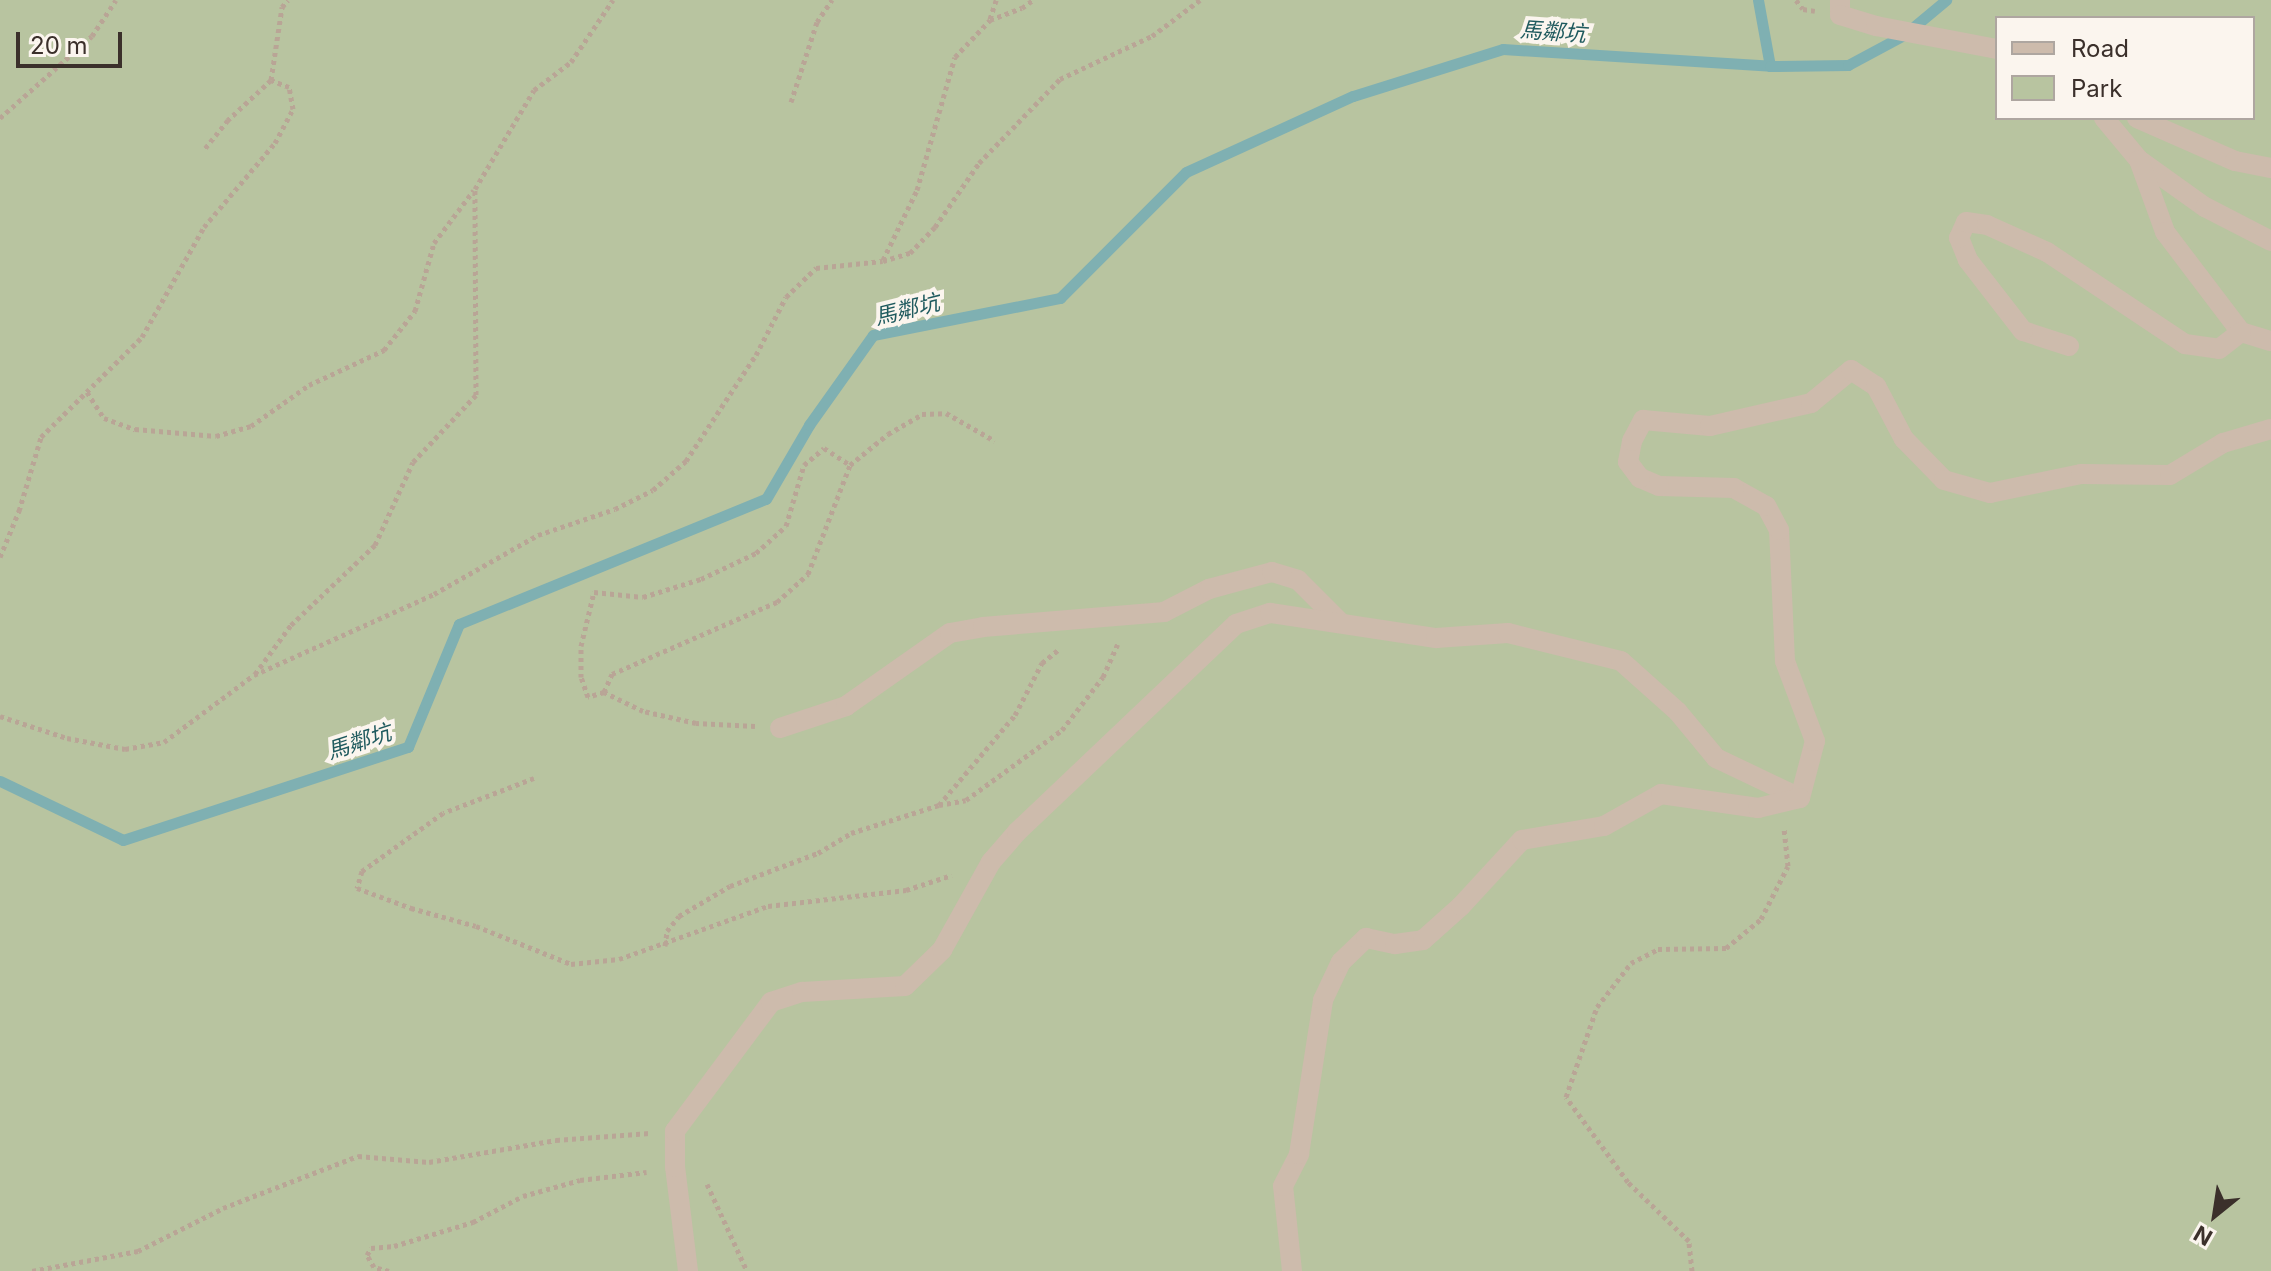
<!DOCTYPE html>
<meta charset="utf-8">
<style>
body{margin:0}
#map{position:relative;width:2271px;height:1271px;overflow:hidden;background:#f4ebe1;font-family:Inter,"Noto Sans TC",sans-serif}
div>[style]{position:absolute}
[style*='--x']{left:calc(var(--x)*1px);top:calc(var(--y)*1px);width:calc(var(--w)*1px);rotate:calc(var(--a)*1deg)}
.green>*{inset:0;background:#b8c4a0}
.stream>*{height:11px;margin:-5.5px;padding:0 5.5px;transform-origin:5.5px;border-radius:5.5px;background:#7fb0b2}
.path>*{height:5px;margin-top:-2.5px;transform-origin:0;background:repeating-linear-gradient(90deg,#b9a596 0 4px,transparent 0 8px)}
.minor>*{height:20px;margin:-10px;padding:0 10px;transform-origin:10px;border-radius:10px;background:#cdbbac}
span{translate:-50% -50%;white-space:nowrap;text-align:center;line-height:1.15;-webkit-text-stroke:8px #fbf5ee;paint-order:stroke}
.water-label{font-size:22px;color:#1f5a5e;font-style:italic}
.legend{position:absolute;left:1995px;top:16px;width:260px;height:104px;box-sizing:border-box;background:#fbf5ee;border:2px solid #aea6a0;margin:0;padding:10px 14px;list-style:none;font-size:24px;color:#3b302b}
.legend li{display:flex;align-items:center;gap:16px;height:40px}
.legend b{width:40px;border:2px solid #aea6a0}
.north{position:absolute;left:2175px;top:1175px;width:80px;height:80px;-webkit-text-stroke:6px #fbf5ee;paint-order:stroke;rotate:210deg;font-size:22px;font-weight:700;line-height:32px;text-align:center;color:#3b302b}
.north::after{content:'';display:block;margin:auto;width:28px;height:36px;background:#3b302b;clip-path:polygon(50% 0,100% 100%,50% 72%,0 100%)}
.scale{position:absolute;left:16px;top:32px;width:106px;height:36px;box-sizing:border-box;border:4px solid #3b302b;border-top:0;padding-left:10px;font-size:24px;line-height:28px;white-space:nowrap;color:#3b302b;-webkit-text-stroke:6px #fbf5ee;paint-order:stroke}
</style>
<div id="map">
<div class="green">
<i style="clip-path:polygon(evenodd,0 0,2271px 0,2271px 1271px,0 1271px,0 0,1997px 18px,2253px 18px,2253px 118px,1997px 118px,1997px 18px)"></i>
</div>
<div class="stream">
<i style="--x:1758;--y:0;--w:67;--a:79.7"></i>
<i style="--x:0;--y:781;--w:136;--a:25.6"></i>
<i style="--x:123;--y:840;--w:300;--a:-18.1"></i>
<i style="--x:408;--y:747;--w:133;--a:-67.5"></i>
<i style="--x:459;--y:624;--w:331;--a:-22.2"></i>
<i style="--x:766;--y:499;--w:86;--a:-59.8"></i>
<i style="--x:809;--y:425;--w:110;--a:-54.6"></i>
<i style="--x:873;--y:335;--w:191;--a:-11.2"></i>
<i style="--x:1060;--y:298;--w:178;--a:-45"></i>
<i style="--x:1186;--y:172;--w:183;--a:-24.5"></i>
<i style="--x:1353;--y:96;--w:157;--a:-17.4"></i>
<i style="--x:1503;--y:49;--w:268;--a:3.6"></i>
<i style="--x:1770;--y:66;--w:78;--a:-0.7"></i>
<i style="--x:1848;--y:65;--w:64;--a:-28.2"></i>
<i style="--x:1904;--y:35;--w:55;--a:-39.8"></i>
</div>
<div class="path">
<i style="--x:1796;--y:0;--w:11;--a:52"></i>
<i style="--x:1803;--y:9;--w:12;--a:9"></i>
<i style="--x:990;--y:19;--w:20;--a:-72"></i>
<i style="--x:271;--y:80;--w:74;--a:-81.4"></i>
<i style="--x:282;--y:7;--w:9;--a:-49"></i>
<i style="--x:791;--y:102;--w:84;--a:-72"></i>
<i style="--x:817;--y:22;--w:27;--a:-56"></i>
<i style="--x:0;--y:118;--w:123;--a:-41.7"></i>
<i style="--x:92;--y:36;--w:43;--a:-56.3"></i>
<i style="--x:883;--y:260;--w:78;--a:-64.1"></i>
<i style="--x:917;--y:190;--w:138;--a:-74.1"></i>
<i style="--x:955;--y:57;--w:51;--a:-46.6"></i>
<i style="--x:990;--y:20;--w:34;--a:-21"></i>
<i style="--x:1022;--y:8;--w:14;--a:-36"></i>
<i style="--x:87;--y:392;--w:31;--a:57"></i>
<i style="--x:104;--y:418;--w:33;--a:20"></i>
<i style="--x:135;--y:429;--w:81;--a:4.9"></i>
<i style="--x:216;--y:436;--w:36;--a:-16"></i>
<i style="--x:251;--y:426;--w:71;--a:-35.3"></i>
<i style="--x:309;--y:385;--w:83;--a:-25"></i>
<i style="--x:384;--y:350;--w:50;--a:-51.5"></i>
<i style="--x:415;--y:311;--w:71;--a:-74.4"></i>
<i style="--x:434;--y:243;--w:66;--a:-53"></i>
<i style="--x:0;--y:557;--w:50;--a:-67.6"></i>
<i style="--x:19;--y:511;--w:77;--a:-73.4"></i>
<i style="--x:41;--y:437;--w:142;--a:-44.7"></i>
<i style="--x:142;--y:337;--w:126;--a:-60.6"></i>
<i style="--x:204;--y:227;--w:110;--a:-49.8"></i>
<i style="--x:275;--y:143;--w:38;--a:-62"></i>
<i style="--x:293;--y:109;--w:22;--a:-100"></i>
<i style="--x:289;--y:87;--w:19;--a:-159"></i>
<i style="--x:271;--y:80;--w:59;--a:137.1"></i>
<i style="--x:228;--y:120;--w:38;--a:129"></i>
<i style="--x:255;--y:674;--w:61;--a:-53.7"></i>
<i style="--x:291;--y:625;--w:116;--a:-43.6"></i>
<i style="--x:375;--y:545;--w:91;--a:-65.4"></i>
<i style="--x:413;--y:462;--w:92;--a:-46.8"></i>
<i style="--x:476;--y:395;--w:206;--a:-90.3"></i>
<i style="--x:475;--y:189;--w:115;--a:-59.2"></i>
<i style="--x:534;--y:90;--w:46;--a:-37.1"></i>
<i style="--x:571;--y:62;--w:75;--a:-55.9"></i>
<i style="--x:604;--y:692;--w:17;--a:163"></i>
<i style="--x:588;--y:697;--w:21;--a:-109"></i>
<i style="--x:581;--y:677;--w:31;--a:-90"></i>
<i style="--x:581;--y:646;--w:56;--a:-76.5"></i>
<i style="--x:594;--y:592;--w:49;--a:5.8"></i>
<i style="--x:643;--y:597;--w:61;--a:-17.2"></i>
<i style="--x:701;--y:579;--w:61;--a:-25.3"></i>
<i style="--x:756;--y:553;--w:40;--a:-42"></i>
<i style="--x:786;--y:526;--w:64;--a:-73.6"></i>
<i style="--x:804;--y:465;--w:26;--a:-40"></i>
<i style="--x:824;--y:448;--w:31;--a:33"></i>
<i style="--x:0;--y:716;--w:71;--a:18.2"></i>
<i style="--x:67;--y:738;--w:59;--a:10.7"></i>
<i style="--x:125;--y:749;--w:40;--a:-10"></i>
<i style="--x:164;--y:742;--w:112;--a:-36.7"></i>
<i style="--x:254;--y:675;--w:197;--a:-24.2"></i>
<i style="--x:434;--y:594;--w:120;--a:-29.6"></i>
<i style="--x:538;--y:535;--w:81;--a:-18.7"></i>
<i style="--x:615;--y:509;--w:42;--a:-26.6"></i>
<i style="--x:653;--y:490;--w:44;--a:-41.3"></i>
<i style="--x:686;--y:461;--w:127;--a:-56.6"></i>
<i style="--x:756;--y:355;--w:65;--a:-62.7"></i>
<i style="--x:786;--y:297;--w:42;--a:-44"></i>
<i style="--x:816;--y:268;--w:67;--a:-6"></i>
<i style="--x:883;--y:261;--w:28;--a:-17"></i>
<i style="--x:910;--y:253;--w:36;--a:-46"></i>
<i style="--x:935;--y:227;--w:78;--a:-55.5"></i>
<i style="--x:979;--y:163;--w:117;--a:-46"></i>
<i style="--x:1060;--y:79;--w:102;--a:-25.1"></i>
<i style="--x:1152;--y:36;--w:60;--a:-36.9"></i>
<i style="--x:755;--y:726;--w:59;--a:-177.1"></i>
<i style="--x:696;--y:723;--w:54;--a:-167.2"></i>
<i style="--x:643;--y:711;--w:43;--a:-154"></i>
<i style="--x:604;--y:692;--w:20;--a:-66"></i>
<i style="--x:612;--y:674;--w:180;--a:-23.6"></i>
<i style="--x:777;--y:602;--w:42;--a:-42.1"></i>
<i style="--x:808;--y:574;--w:117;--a:-68.9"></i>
<i style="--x:850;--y:465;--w:49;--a:-39.2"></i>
<i style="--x:888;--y:434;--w:39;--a:-30"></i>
<i style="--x:922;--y:414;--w:24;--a:-2"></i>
<i style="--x:946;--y:413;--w:56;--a:29.7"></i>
<i style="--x:534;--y:778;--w:97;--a:159"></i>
<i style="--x:443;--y:813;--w:100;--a:144.4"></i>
<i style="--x:362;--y:871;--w:18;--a:106"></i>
<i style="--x:357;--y:888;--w:58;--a:20.3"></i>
<i style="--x:411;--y:908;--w:67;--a:15.5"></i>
<i style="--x:476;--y:926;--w:102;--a:21.8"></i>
<i style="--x:571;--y:964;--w:48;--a:-5.9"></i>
<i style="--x:619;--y:959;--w:158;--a:-19.6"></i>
<i style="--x:768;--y:906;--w:139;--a:-6.6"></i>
<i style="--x:906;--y:890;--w:48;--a:-18.1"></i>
<i style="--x:939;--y:805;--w:27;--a:-10"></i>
<i style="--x:966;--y:800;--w:119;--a:-36.1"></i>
<i style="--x:1062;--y:730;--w:67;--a:-52.3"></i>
<i style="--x:1103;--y:677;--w:36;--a:-66"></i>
<i style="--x:665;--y:946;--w:15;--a:-82"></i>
<i style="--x:667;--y:931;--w:19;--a:-51"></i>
<i style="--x:679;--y:916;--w:59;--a:-30.5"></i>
<i style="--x:730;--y:886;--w:94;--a:-20.6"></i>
<i style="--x:818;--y:853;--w:39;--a:-31"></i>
<i style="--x:851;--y:833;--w:92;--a:-17.7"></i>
<i style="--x:939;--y:805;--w:118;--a:-49.8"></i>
<i style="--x:1015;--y:715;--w:59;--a:-62.6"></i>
<i style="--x:1042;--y:663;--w:21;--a:-39"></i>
<i style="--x:707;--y:1184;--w:96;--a:65.3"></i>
<i style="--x:32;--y:1271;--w:108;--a:-10.7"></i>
<i style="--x:138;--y:1251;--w:95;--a:-26.8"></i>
<i style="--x:223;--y:1208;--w:145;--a:-21.1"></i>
<i style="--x:358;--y:1156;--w:71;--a:4.8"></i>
<i style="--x:429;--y:1162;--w:129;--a:-9.8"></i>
<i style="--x:556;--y:1140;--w:94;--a:-4.3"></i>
<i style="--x:389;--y:1271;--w:16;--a:-165"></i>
<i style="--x:374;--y:1267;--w:14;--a:-120"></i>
<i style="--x:367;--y:1255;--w:8;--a:-60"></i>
<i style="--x:371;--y:1248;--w:23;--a:-5"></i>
<i style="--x:394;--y:1246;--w:83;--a:-16.9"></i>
<i style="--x:473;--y:1222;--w:56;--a:-27.5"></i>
<i style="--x:523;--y:1196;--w:59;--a:-15.7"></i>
<i style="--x:580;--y:1180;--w:67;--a:-6.8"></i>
<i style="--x:1692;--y:1271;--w:30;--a:-96"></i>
<i style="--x:1689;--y:1241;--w:85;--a:-136"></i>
<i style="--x:1628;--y:1182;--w:105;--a:-126.1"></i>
<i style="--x:1566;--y:1097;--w:95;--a:-71"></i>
<i style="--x:1597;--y:1007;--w:56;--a:-52.3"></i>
<i style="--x:1631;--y:963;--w:30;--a:-27"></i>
<i style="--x:1658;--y:949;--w:68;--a:-0.8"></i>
<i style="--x:1726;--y:948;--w:45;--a:-39.6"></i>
<i style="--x:1761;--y:919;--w:59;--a:-63"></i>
<i style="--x:1788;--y:866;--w:37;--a:-96"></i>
</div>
<div class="minor">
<i style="--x:1840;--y:0;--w:15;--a:90"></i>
<i style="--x:1840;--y:15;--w:38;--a:17"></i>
<i style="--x:1876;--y:26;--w:123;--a:10.8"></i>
<i style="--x:2104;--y:118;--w:55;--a:50.2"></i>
<i style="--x:2139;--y:160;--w:81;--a:35.5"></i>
<i style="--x:2205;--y:207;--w:74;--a:27.3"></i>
<i style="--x:2137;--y:118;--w:107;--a:23.7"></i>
<i style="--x:2235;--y:161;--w:37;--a:11"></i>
<i style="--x:2139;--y:160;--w:77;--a:70.1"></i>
<i style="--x:2165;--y:232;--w:126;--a:52.8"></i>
<i style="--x:2241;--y:332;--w:31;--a:17"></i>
<i style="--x:2069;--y:346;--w:48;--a:-161.9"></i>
<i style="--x:2023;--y:331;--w:90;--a:-127.8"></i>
<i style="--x:1968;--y:260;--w:24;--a:-112"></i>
<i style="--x:1959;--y:238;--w:17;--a:-66"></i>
<i style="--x:1966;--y:222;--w:21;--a:8"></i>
<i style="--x:1987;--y:225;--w:66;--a:24.2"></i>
<i style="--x:2047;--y:252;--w:166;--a:33.7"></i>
<i style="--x:2185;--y:344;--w:34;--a:8"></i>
<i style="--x:2219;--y:349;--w:28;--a:-38"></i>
<i style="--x:780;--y:728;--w:70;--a:-18.4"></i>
<i style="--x:846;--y:706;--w:127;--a:-35.1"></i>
<i style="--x:950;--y:633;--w:34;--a:-10"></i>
<i style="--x:983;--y:627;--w:182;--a:-4.7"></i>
<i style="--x:1164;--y:612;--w:51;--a:-27.1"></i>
<i style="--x:1209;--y:589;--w:65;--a:-15.1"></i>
<i style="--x:1272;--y:572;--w:27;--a:17"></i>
<i style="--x:1298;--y:580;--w:58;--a:45"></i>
<i style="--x:688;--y:1271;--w:105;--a:-97.1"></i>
<i style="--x:675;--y:1167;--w:36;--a:-90"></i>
<i style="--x:675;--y:1131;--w:161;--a:-53.3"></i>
<i style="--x:771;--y:1002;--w:33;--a:-18"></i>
<i style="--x:802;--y:992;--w:103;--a:-3.3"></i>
<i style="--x:905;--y:986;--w:52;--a:-44.2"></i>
<i style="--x:942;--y:950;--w:101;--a:-60.9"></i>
<i style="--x:991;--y:862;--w:40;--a:-49"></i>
<i style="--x:1017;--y:832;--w:302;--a:-43.5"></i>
<i style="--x:1236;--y:624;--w:36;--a:-18"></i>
<i style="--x:1270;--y:613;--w:168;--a:8.6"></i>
<i style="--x:1436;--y:638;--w:72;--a:-4"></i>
<i style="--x:1508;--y:633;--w:116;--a:13.9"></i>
<i style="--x:1621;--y:661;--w:76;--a:41.8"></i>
<i style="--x:1678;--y:712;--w:60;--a:50.4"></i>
<i style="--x:1716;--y:758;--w:93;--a:25.5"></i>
<i style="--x:1800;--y:798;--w:59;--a:-75.3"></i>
<i style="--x:1815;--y:741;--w:85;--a:-110.6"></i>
<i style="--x:1785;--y:661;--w:131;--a:-92.6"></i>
<i style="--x:1779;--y:530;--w:27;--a:-118"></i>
<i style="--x:1766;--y:506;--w:37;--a:-151"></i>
<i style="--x:1734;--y:488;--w:75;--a:-178.5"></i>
<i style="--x:1659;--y:486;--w:21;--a:-157"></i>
<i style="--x:1640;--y:478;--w:20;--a:-127"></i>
<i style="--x:1628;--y:462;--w:21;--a:-79"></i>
<i style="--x:1632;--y:441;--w:24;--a:-62"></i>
<i style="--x:1643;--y:420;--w:67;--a:5.1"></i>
<i style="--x:1710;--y:426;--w:104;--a:-12.8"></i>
<i style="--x:1811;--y:403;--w:52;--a:-39.5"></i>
<i style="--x:1851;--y:370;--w:30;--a:33"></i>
<i style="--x:1876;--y:386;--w:60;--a:62.2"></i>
<i style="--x:1904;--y:439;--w:57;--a:45.7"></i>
<i style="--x:1944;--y:480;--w:48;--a:15.8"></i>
<i style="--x:1990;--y:493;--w:93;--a:-11.8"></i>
<i style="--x:2081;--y:474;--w:89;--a:0.6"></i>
<i style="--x:2170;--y:475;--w:62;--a:-31.1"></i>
<i style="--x:2223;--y:443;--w:50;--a:-16.3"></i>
<i style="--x:1292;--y:1271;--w:85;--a:-96"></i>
<i style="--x:1283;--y:1186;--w:36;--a:-63"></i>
<i style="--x:1299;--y:1154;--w:156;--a:-81.1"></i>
<i style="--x:1323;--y:1000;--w:42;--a:-64.7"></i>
<i style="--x:1341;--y:962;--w:35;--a:-44"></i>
<i style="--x:1366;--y:938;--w:30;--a:12"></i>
<i style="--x:1395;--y:944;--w:28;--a:-8"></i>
<i style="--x:1423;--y:940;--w:51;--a:-41.8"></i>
<i style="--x:1461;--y:906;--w:90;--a:-47.3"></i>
<i style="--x:1522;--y:840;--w:83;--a:-9.7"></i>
<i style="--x:1604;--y:826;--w:65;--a:-29.3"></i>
<i style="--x:1661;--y:794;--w:98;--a:8.2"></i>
<i style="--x:1758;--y:808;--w:43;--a:-13.4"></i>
</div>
<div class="water-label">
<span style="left:1553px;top:32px;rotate:4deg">馬鄰坑</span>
<span style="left:907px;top:310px;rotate:-14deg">馬鄰坑</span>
<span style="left:359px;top:742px;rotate:-18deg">馬鄰坑</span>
</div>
<ul class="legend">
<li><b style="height:10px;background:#cdbbac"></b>Road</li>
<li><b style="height:22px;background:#b8c4a0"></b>Park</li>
</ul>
<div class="north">N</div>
<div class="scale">20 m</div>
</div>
